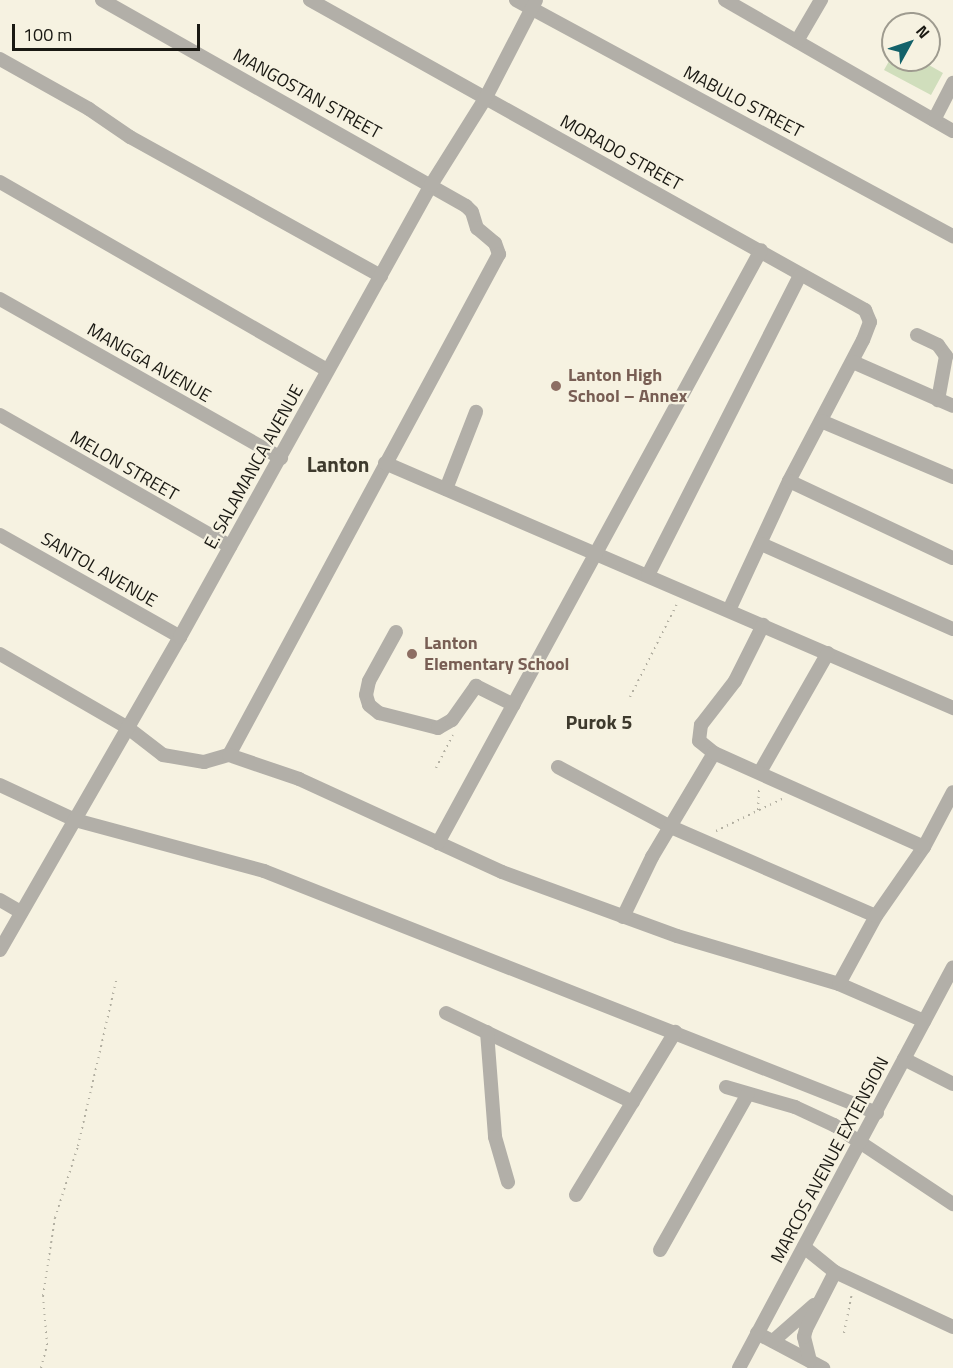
<!DOCTYPE html>
<meta charset="utf-8">
<style>
body{margin:0}
#map{position:relative;width:953px;height:1368px;overflow:hidden;background:#f6f2e1;font-family:"Titillium Web",sans-serif}
div>[style]{position:absolute}
[style*='--x']{left:calc(var(--x)*1px);top:calc(var(--y)*1px);width:calc(var(--w)*1px);rotate:calc(var(--a)*1deg)}
.green>*{inset:0;background:#d0debc}
.path>*{height:2px;margin-top:-1px;transform-origin:0;background:repeating-linear-gradient(90deg,#b2afa1 0 1.5px,transparent 0 6px)}
.minor>*{height:14px;margin:-7px;padding:0 7px;transform-origin:7px;border-radius:7px;background:#b2afa8}
.dots>*{width:16px;height:16px;translate:-50% -50%;box-sizing:border-box;border:3px solid #f6f2e1;border-radius:50%}
span{translate:-50% -50%;white-space:nowrap;text-align:center;line-height:1.15;-webkit-text-stroke:4.5px #f6f2e1;paint-order:stroke}
.street-label{font-size:18px;color:#1a1913}
.education-label{font-size:18px;color:#785e54;font-weight:700}
.left{translate:0 -50%;text-align:left}
.neighbourhood-label{font-size:20px;color:#3e3a2d;font-weight:700}
.quarter-label{font-size:21px;color:#3e3a2d;font-weight:700}
.north{position:absolute;left:881px;top:12px;width:60px;height:60px;box-sizing:border-box;background:#f6f2e1;border:2px solid #9e9b8f;border-radius:50%;rotate:50deg;font-size:16px;font-weight:700;line-height:24px;text-align:center;color:#1a1913}
.north::after{content:'';display:block;margin:auto;width:21px;height:27px;background:#13626a;clip-path:polygon(50% 0,100% 100%,50% 72%,0 100%)}
.scale{position:absolute;left:12px;top:24px;width:188px;height:27px;box-sizing:border-box;border:3px solid #1a1913;border-top:0;padding-left:8px;font-size:18px;line-height:21px;white-space:nowrap;color:#1a1913;-webkit-text-stroke:4px #f6f2e1;paint-order:stroke}
</style>
<div id="map">
<div class="green">
<i style="clip-path:polygon(893px 54px,893px 60px,920px 60px,943px 73px,931px 95px,884px 70px)"></i>
</div>
<div class="path">
<i style="--x:630;--y:697;--w:104;--a:-63.2"></i>
<i style="--x:436;--y:768;--w:37;--a:-63"></i>
<i style="--x:758;--y:810;--w:22;--a:-87"></i>
<i style="--x:716;--y:831;--w:76;--a:-25.9"></i>
<i style="--x:844;--y:1333;--w:41;--a:-78.7"></i>
<i style="--x:41;--y:1368;--w:24;--a:-75"></i>
<i style="--x:47;--y:1345;--w:49;--a:-94.7"></i>
<i style="--x:43;--y:1296;--w:79;--a:-81.3"></i>
<i style="--x:55;--y:1218;--w:76;--a:-72.3"></i>
<i style="--x:78;--y:1146;--w:173;--a:-77"></i>
</div>
<div class="minor">
<i style="--x:102;--y:0;--w:418;--a:29.5"></i>
<i style="--x:466;--y:206;--w:8;--a:45"></i>
<i style="--x:472;--y:212;--w:17;--a:73"></i>
<i style="--x:477;--y:228;--w:23;--a:40"></i>
<i style="--x:495;--y:243;--w:12;--a:70"></i>
<i style="--x:499;--y:254;--w:569;--a:118.32"></i>
<i style="--x:310;--y:0;--w:636;--a:29.19"></i>
<i style="--x:865;--y:310;--w:13;--a:67"></i>
<i style="--x:870;--y:322;--w:19;--a:111"></i>
<i style="--x:863;--y:340;--w:159;--a:117.7"></i>
<i style="--x:789;--y:481;--w:142;--a:114.9"></i>
<i style="--x:516;--y:0;--w:497;--a:28.4"></i>
<i style="--x:725;--y:0;--w:263;--a:29.9"></i>
<i style="--x:797;--y:41;--w:48;--a:-59.7"></i>
<i style="--x:0;--y:59;--w:102;--a:29.3"></i>
<i style="--x:89;--y:109;--w:50;--a:34.3"></i>
<i style="--x:130;--y:137;--w:287;--a:29"></i>
<i style="--x:934;--y:120;--w:42;--a:-62.8"></i>
<i style="--x:0;--y:182;--w:377;--a:29.9"></i>
<i style="--x:0;--y:299;--w:323;--a:29.5"></i>
<i style="--x:917;--y:335;--w:23;--a:25"></i>
<i style="--x:938;--y:345;--w:14;--a:54"></i>
<i style="--x:946;--y:356;--w:45;--a:100.3"></i>
<i style="--x:853;--y:362;--w:109;--a:23.7"></i>
<i style="--x:0;--y:415;--w:265;--a:29.7"></i>
<i style="--x:821;--y:421;--w:143;--a:23"></i>
<i style="--x:385;--y:463;--w:619;--a:23.33"></i>
<i style="--x:789;--y:481;--w:181;--a:25.2"></i>
<i style="--x:446;--y:489;--w:83;--a:-68.7"></i>
<i style="--x:0;--y:535;--w:207;--a:29.5"></i>
<i style="--x:761;--y:544;--w:210;--a:23.9"></i>
<i style="--x:648;--y:575;--w:336;--a:-63.1"></i>
<i style="--x:396;--y:632;--w:56;--a:118.9"></i>
<i style="--x:369;--y:681;--w:14;--a:102"></i>
<i style="--x:366;--y:695;--w:10;--a:73"></i>
<i style="--x:369;--y:705;--w:13;--a:39"></i>
<i style="--x:379;--y:713;--w:61;--a:14.3"></i>
<i style="--x:438;--y:728;--w:16;--a:-30"></i>
<i style="--x:452;--y:720;--w:42;--a:-54.8"></i>
<i style="--x:476;--y:686;--w:42;--a:26.6"></i>
<i style="--x:0;--y:654;--w:148;--a:30"></i>
<i style="--x:128;--y:728;--w:44;--a:37.6"></i>
<i style="--x:163;--y:755;--w:42;--a:9.7"></i>
<i style="--x:204;--y:762;--w:26;--a:-16"></i>
<i style="--x:229;--y:755;--w:74;--a:18.9"></i>
<i style="--x:299;--y:779;--w:223;--a:24.6"></i>
<i style="--x:502;--y:872;--w:186;--a:20.1"></i>
<i style="--x:677;--y:936;--w:169;--a:16.5"></i>
<i style="--x:839;--y:984;--w:93;--a:23.5"></i>
<i style="--x:714;--y:753;--w:19;--a:-141"></i>
<i style="--x:699;--y:741;--w:16;--a:-83"></i>
<i style="--x:701;--y:725;--w:56;--a:-52.3"></i>
<i style="--x:735;--y:681;--w:63;--a:-63.4"></i>
<i style="--x:558;--y:767;--w:128;--a:28"></i>
<i style="--x:671;--y:827;--w:223;--a:23.5"></i>
<i style="--x:876;--y:916;--w:77;--a:118.6"></i>
<i style="--x:760;--y:772;--w:137;--a:-60.3"></i>
<i style="--x:0;--y:785;--w:83;--a:25"></i>
<i style="--x:75;--y:820;--w:196;--a:15.1"></i>
<i style="--x:264;--y:871;--w:659;--a:21.54"></i>
<i style="--x:438;--y:843;--w:675;--a:-61.42"></i>
<i style="--x:0;--y:900;--w:24;--a:30"></i>
<i style="--x:876;--y:916;--w:84;--a:-55.2"></i>
<i style="--x:924;--y:847;--w:62;--a:-62.2"></i>
<i style="--x:623;--y:917;--w:67;--a:-64.2"></i>
<i style="--x:652;--y:857;--w:121;--a:-59.2"></i>
<i style="--x:714;--y:753;--w:230;--a:24.1"></i>
<i style="--x:0;--y:950;--w:361;--a:-60.1"></i>
<i style="--x:180;--y:637;--w:517;--a:-60.96"></i>
<i style="--x:431;--y:185;--w:102;--a:-57.9"></i>
<i style="--x:485;--y:99;--w:111;--a:-62.7"></i>
<i style="--x:446;--y:1013;--w:207;--a:25.5"></i>
<i style="--x:487;--y:1032;--w:105;--a:85.6"></i>
<i style="--x:495;--y:1137;--w:47;--a:73.9"></i>
<i style="--x:904;--y:1059;--w:55;--a:27"></i>
<i style="--x:726;--y:1087;--w:72;--a:16.2"></i>
<i style="--x:795;--y:1107;--w:43;--a:24.8"></i>
<i style="--x:834;--y:1125;--w:143;--a:33.6"></i>
<i style="--x:576;--y:1195;--w:191;--a:-58.7"></i>
<i style="--x:804;--y:1247;--w:40;--a:39"></i>
<i style="--x:835;--y:1272;--w:130;--a:25"></i>
<i style="--x:660;--y:1250;--w:179;--a:-60.6"></i>
<i style="--x:757;--y:1333;--w:75;--a:27.9"></i>
<i style="--x:773;--y:1341;--w:55;--a:-41.3"></i>
<i style="--x:810;--y:1361;--w:25;--a:-104"></i>
<i style="--x:804;--y:1337;--w:8;--a:-76"></i>
<i style="--x:806;--y:1329;--w:64;--a:-63"></i>
<i style="--x:739;--y:1368;--w:454;--a:-61.9"></i>
</div>
<div class="dots">
<i style="left:556px;top:386px;background:#8d6e63"></i>
<i style="left:412px;top:654px;background:#8d6e63"></i>
</div>
<div class="street-label">
<span style="left:307px;top:94px;rotate:29deg">MANGOSTAN STREET</span>
<span style="left:743px;top:102px;rotate:28deg">MABULO STREET</span>
<span style="left:621px;top:153px;rotate:29deg">MORADO STREET</span>
<span style="left:149px;top:363px;rotate:30deg">MANGGA AVENUE</span>
<span style="left:124px;top:466px;rotate:30deg">MELON STREET</span>
<span style="left:254px;top:467px;rotate:-61deg">E. SALAMANCA AVENUE</span>
<span style="left:99px;top:570px;rotate:30deg">SANTOL AVENUE</span>
<span style="left:830px;top:1160px;rotate:-62deg">MARCOS AVENUE EXTENSION</span>
</div>
<div class="education-label">
<span class="left" style="left:568px;top:386px">Lanton High<br>School – Annex</span>
<span class="left" style="left:424px;top:654px">Lanton<br>Elementary School</span>
</div>
<div class="neighbourhood-label">
<span style="left:599px;top:721px">Purok 5</span>
</div>
<div class="quarter-label">
<span style="left:338px;top:464px">Lanton</span>
</div>
<div class="north">N</div>
<div class="scale">100 m</div>
</div>
